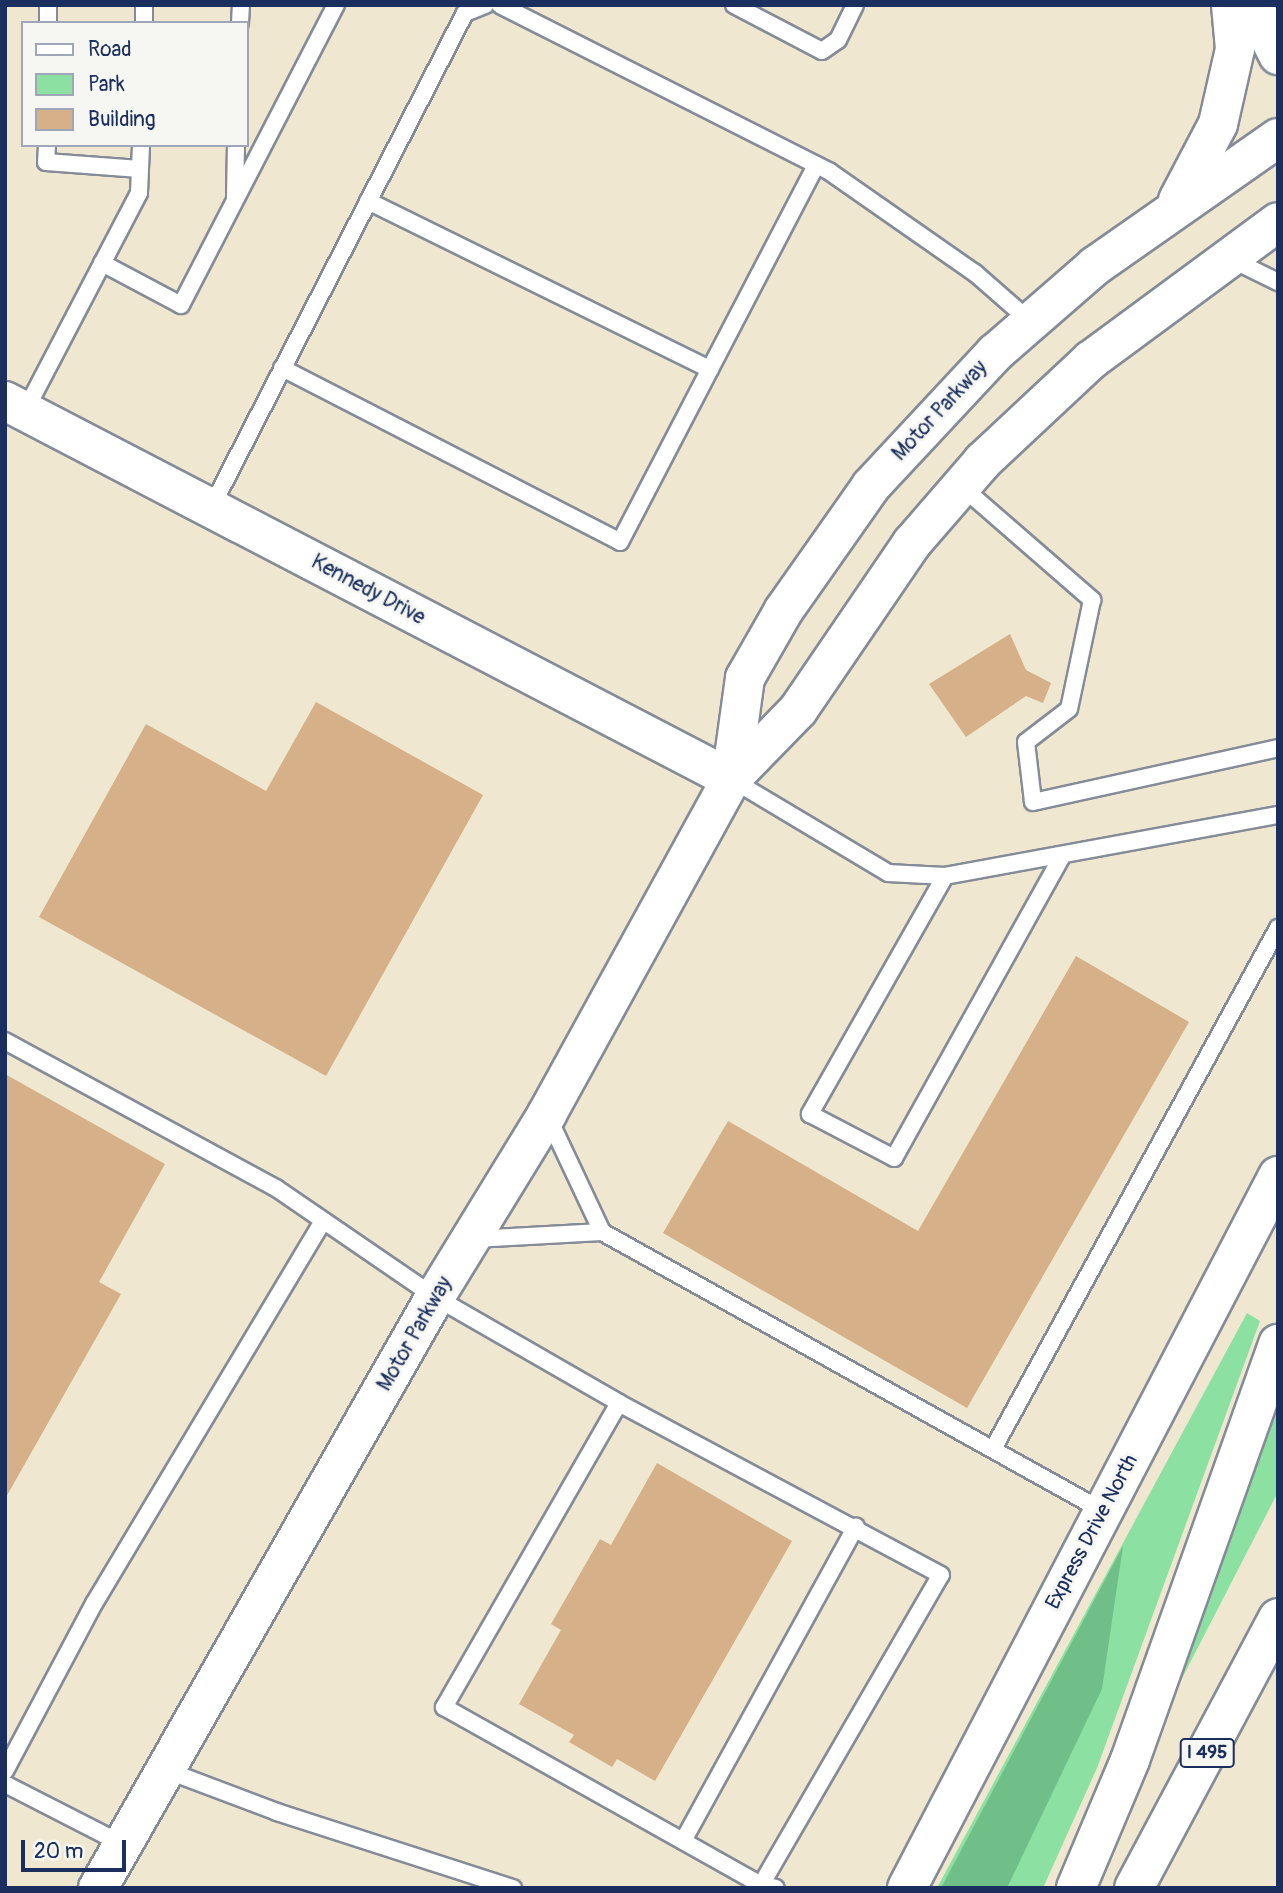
<!DOCTYPE html>
<style>
body{margin:0}
#map{position:relative;width:1283px;height:1893px;overflow:hidden;background:#efe7d0;font-family:Pangolin,sans-serif}
div>[style]{position:absolute}
[style*='--x']{left:calc(var(--x)*1px);top:calc(var(--y)*1px);width:calc(var(--w)*1px);rotate:calc(var(--a)*1deg)}
.green>*{inset:0;background:#8ce1a2}
.forest>*{inset:0;background:#71bf88}
.building>*{inset:0;background:#d5b088}
.roads{filter:drop-shadow(2px 0 #858b97) drop-shadow(-2px 0 #858b97) drop-shadow(0 2px #858b97) drop-shadow(0 -2px #858b97)}
.lane>*{height:16px;margin:-8px;padding:0 8px;transform-origin:8px;border-radius:8px;background:#fff}
.secondary>*{height:38px;margin:-19px;padding:0 19px;transform-origin:19px;border-radius:19px;background:#fff}
.highway>*{height:38px;margin:-19px;padding:0 19px;transform-origin:19px;border-radius:19px;background:#fff}
span{translate:-50% -50%;white-space:nowrap;text-align:center;line-height:1.15;-webkit-text-stroke:6px #f6f6f2;paint-order:stroke}
.shield-label span{padding:2px 5px;background:#f6f6f2;border:2px solid;border-radius:5px;-webkit-text-stroke-width:0}
.shield-label{font-size:19px;color:#1b2f5e;font-weight:700}
.street-label{font-size:21px;color:#1b2f5e}
.frame{position:absolute;inset:0;border:7px solid #1b2f5e;pointer-events:none}
.legend{position:absolute;left:21px;top:21px;width:228px;height:126px;box-sizing:border-box;background:#f6f6f2;border:2px solid #9ea6b7;margin:0;padding:9px 12px;list-style:none;font-size:21px;color:#1b2f5e}
.legend li{display:flex;align-items:center;gap:14px;height:35px}
.legend b{width:35px;border:2px solid #9ea6b7}
.scale{position:absolute;left:21px;top:1840px;width:105px;height:32px;box-sizing:border-box;border:4px solid #1b2f5e;border-top:0;padding-left:9px;font-size:21px;line-height:24px;white-space:nowrap;color:#1b2f5e;-webkit-text-stroke:5px #f6f6f2;paint-order:stroke}
</style>
<div id="map">
<div class="green">
<i style="clip-path:polygon(1247px 1313px,1260px 1321px,1097px 1768px,1043px 1888px,937px 1888px)"></i>
<i style="clip-path:polygon(1278px 1391px,1278px 1492px,1157px 1727px)"></i>
</div>
<div class="forest">
<i style="clip-path:polygon(1123px 1546px,1102px 1689px,1007px 1888px,941px 1888px)"></i>
</div>
<div class="building">
<i style="clip-path:polygon(1010px 634px,1026px 670px,1051px 683px,1043px 703px,1026px 696px,966px 737px,929px 684px)"></i>
<i style="clip-path:polygon(316px 702px,483px 795px,326px 1076px,39px 917px,146px 724px,266px 791px)"></i>
<i style="clip-path:polygon(1076px 956px,1189px 1022px,967px 1408px,663px 1233px,728px 1121px,918px 1231px)"></i>
<i style="clip-path:polygon(5px 1074px,165px 1164px,99px 1282px,121px 1294px,5px 1499px)"></i>
<i style="clip-path:polygon(657px 1463px,792px 1541px,655px 1781px,617px 1759px,612px 1767px,569px 1742px,574px 1735px,519px 1704px,561px 1630px,551px 1624px,600px 1539px,611px 1545px)"></i>
</div>
<div class="roads">
<div class="lane">
<i style="--x:500;--y:5;--w:370;--a:26.8"></i>
<i style="--x:830;--y:172;--w:177;--a:34.9"></i>
<i style="--x:975;--y:273;--w:74;--a:41.2"></i>
<i style="--x:734;--y:5;--w:99;--a:27.6"></i>
<i style="--x:822;--y:51;--w:19;--a:-35"></i>
<i style="--x:838;--y:40;--w:39;--a:-64"></i>
<i style="--x:48;--y:23;--w:18;--a:-90"></i>
<i style="--x:144;--y:23;--w:18;--a:-90"></i>
<i style="--x:240;--y:23;--w:18;--a:-87"></i>
<i style="--x:47;--y:145;--w:17;--a:93"></i>
<i style="--x:46;--y:162;--w:94;--a:4.3"></i>
<i style="--x:235;--y:197;--w:52;--a:-88.9"></i>
<i style="--x:368;--y:201;--w:381;--a:26.2"></i>
<i style="--x:710;--y:369;--w:230;--a:-62.5"></i>
<i style="--x:1229;--y:258;--w:55;--a:26.1"></i>
<i style="--x:102;--y:263;--w:89;--a:28"></i>
<i style="--x:181;--y:305;--w:338;--a:-62.7"></i>
<i style="--x:282;--y:368;--w:380;--a:27.2"></i>
<i style="--x:620;--y:542;--w:195;--a:-62.5"></i>
<i style="--x:25;--y:411;--w:246;--a:-62.4"></i>
<i style="--x:139;--y:193;--w:48;--a:-87.6"></i>
<i style="--x:961;--y:486;--w:174;--a:41"></i>
<i style="--x:1092;--y:600;--w:111;--a:101.9"></i>
<i style="--x:1069;--y:709;--w:54;--a:142.5"></i>
<i style="--x:1026;--y:742;--w:60;--a:83.3"></i>
<i style="--x:1033;--y:802;--w:251;--a:-12.4"></i>
<i style="--x:211;--y:508;--w:556;--a:-62.84"></i>
<i style="--x:465;--y:13;--w:22;--a:-22"></i>
<i style="--x:731;--y:779;--w:183;--a:30.9"></i>
<i style="--x:888;--y:873;--w:57;--a:3"></i>
<i style="--x:945;--y:876;--w:339;--a:-10.4"></i>
<i style="--x:945;--y:876;--w:274;--a:119.6"></i>
<i style="--x:810;--y:1114;--w:95;--a:27.6"></i>
<i style="--x:894;--y:1158;--w:343;--a:-60.9"></i>
<i style="--x:5;--y:1041;--w:308;--a:28.5"></i>
<i style="--x:276;--y:1188;--w:193;--a:34.4"></i>
<i style="--x:435;--y:1297;--w:212;--a:29.9"></i>
<i style="--x:548;--y:1117;--w:127;--a:64.8"></i>
<i style="--x:474;--y:1239;--w:128;--a:-3.1"></i>
<i style="--x:602;--y:1232;--w:573;--a:29.11"></i>
<i style="--x:993;--y:1449;--w:594;--a:-61.32"></i>
<i style="--x:166;--y:1770;--w:119;--a:20.7"></i>
<i style="--x:277;--y:1812;--w:248;--a:17.9"></i>
<i style="--x:5;--y:1771;--w:191;--a:-62"></i>
<i style="--x:95;--y:1602;--w:444;--a:-59.1"></i>
<i style="--x:5;--y:1784;--w:131;--a:27.1"></i>
<i style="--x:683;--y:1841;--w:359;--a:-61.2"></i>
<i style="--x:760;--y:1888;--w:3;--a:-72"></i>
<i style="--x:761;--y:1885;--w:358;--a:-59.9"></i>
<i style="--x:941;--y:1575;--w:365;--a:-151.9"></i>
<i style="--x:619;--y:1403;--w:351;--a:119.9"></i>
<i style="--x:444;--y:1707;--w:364;--a:29.3"></i>
<i style="--x:761;--y:1885;--w:15;--a:11"></i>
</div>
<div class="secondary">
<i style="--x:1253;--y:5;--w:56;--a:63.4"></i>
<i style="--x:1178;--y:200;--w:86;--a:-62.2"></i>
<i style="--x:1218;--y:124;--w:77;--a:-77.2"></i>
<i style="--x:1235;--y:49;--w:44;--a:-95.2"></i>
<i style="--x:5;--y:401;--w:819;--a:27.5"></i>
<i style="--x:731;--y:779;--w:102;--a:-82.1"></i>
<i style="--x:745;--y:678;--w:78;--a:-60.2"></i>
<i style="--x:784;--y:610;--w:151;--a:-54.9"></i>
<i style="--x:871;--y:486;--w:182;--a:-47"></i>
<i style="--x:995;--y:353;--w:133;--a:-41"></i>
<i style="--x:1095;--y:266;--w:223;--a:-35"></i>
<i style="--x:98;--y:1888;--w:680;--a:-60.31"></i>
<i style="--x:435;--y:1297;--w:215;--a:-58.5"></i>
<i style="--x:547;--y:1114;--w:382;--a:-61.2"></i>
<i style="--x:731;--y:779;--w:96;--a:-45.8"></i>
<i style="--x:798;--y:710;--w:202;--a:-55.7"></i>
<i style="--x:912;--y:543;--w:108;--a:-49.1"></i>
<i style="--x:983;--y:461;--w:148;--a:-43.1"></i>
<i style="--x:1091;--y:360;--w:232;--a:-36.4"></i>
<i style="--x:907;--y:1888;--w:803;--a:-62.48"></i>
</div>
<div class="highway">
<i style="--x:1076;--y:1888;--w:139;--a:-67.1"></i>
<i style="--x:1130;--y:1760;--w:442;--a:-70.4"></i>
<i style="--x:1134;--y:1888;--w:306;--a:-61.9"></i>
</div>
</div>
<div class="shield-label">
<span style="left:1207px;top:1753px">I 495</span>
</div>
<div class="street-label">
<span style="left:940px;top:411px;rotate:-47deg">Motor Parkway</span>
<span style="left:368px;top:590px;rotate:28deg">Kennedy Drive</span>
<span style="left:415px;top:1334px;rotate:-60deg">Motor Parkway</span>
<span style="left:1092px;top:1532px;rotate:-62deg">Express Drive North</span>
</div>
<div class="frame"></div>
<ul class="legend">
<li><b style="height:9px;background:#fff"></b>Road</li>
<li><b style="height:19px;background:#8ce1a2"></b>Park</li>
<li><b style="height:19px;background:#d5b088"></b>Building</li>
</ul>
<div class="scale">20 m</div>
</div>
